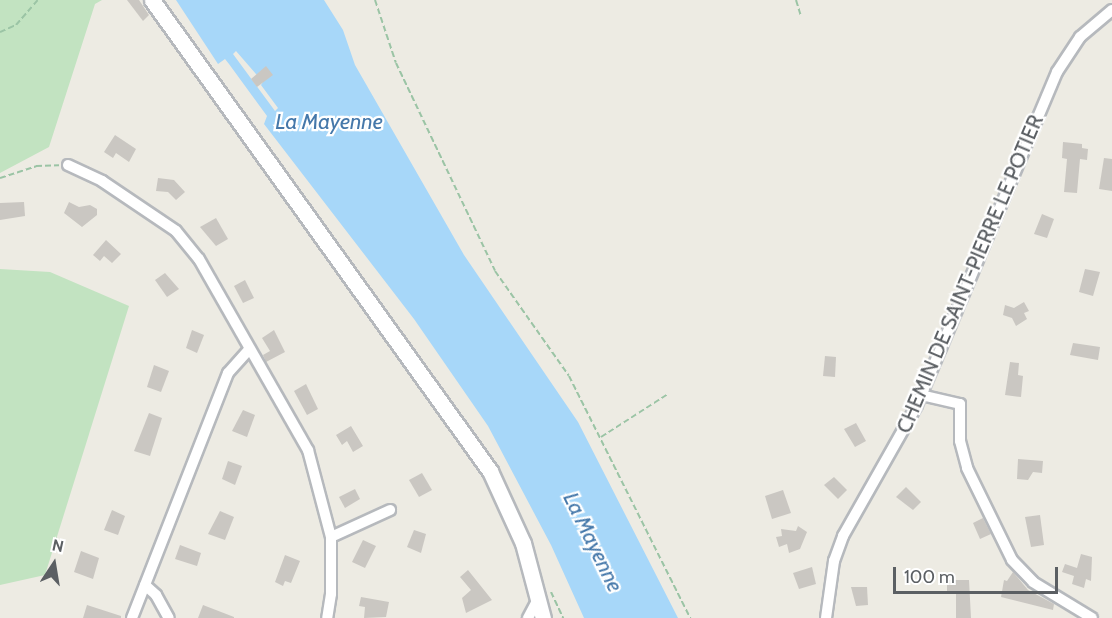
<!DOCTYPE html>
<style>
body{margin:0}
#map{position:relative;width:1112px;height:618px;overflow:hidden;background:#edebe3;font-family:Cabin,sans-serif}
div>[style]{position:absolute}
[style*='--x']{left:calc(var(--x)*1px);top:calc(var(--y)*1px);width:calc(var(--w)*1px);rotate:calc(var(--a)*1deg)}
.green>*{inset:0;background:#c2e3c1}
.water>*{inset:0;background:#a7d7f9}
.building>*{inset:0;background:#cac7c2}
.path>*{height:2px;margin-top:-1px;transform-origin:0;background:repeating-linear-gradient(90deg,#9bc4a5 0 6px,transparent 0 9px)}
.roads{filter:drop-shadow(2px 0 #b6b9bd) drop-shadow(-2px 0 #b6b9bd) drop-shadow(0 2px #b6b9bd) drop-shadow(0 -2px #b6b9bd)}
.street>*{height:10px;margin:-5px;padding:0 5px;transform-origin:5px;border-radius:5px;background:#fff}
.secondary>*{height:15px;margin:-7.5px;padding:0 7.5px;transform-origin:7.5px;border-radius:7.5px;background:#fff}
span{translate:-50% -50%;white-space:nowrap;text-align:center;line-height:1.15;-webkit-text-stroke:4.5px #fff;paint-order:stroke}
.street-label{font-size:21px;color:#5b5f63}
.water-label{font-size:22px;color:#4578aa;font-style:italic}
.north{position:absolute;left:24px;top:534px;width:60px;height:60px;-webkit-text-stroke:4px #fff;paint-order:stroke;rotate:12deg;font-size:16px;font-weight:700;line-height:24px;text-align:center;color:#5b5f63}
.north::after{content:'';display:block;margin:auto;width:21px;height:27px;background:#5b5f63;clip-path:polygon(50% 0,100% 100%,50% 72%,0 100%)}
.scale{position:absolute;left:893px;top:567px;width:165px;height:27px;box-sizing:border-box;border:3px solid #5b5f63;border-top:0;padding-left:8px;font-size:18px;line-height:21px;white-space:nowrap;color:#5b5f63;-webkit-text-stroke:4px #fff;paint-order:stroke}
</style>
<div id="map">
<div class="green">
<i style="clip-path:polygon(0 0,102px 0,95px 4px,49px 147px,0 173px)"></i>
<i style="clip-path:polygon(0 269px,50px 272px,129px 306px,45px 575px,0 585px)"></i>
</div>
<div class="water">
<i style="clip-path:polygon(evenodd,176px 0,324px 0,343px 30px,355px 65px,464px 255px,578px 422px,678px 618px,584px 618px,551px 545px,488px 426px,414px 319px,264px 124px,267px 116px,229px 64px,225px 59px,218px 64px,176px 0,236px 51px,263px 82px,261px 85px,278px 108px,275px 111px,233px 54px,236px 51px)"></i>
</div>
<div class="building">
<i style="clip-path:polygon(127px 0,139px 0,149px 15px,143px 21px)"></i>
<i style="clip-path:polygon(266px 66px,273px 75px,257px 87px,251px 79px)"></i>
<i style="clip-path:polygon(115px 135px,136px 149px,129px 162px,116px 153px,113px 158px,104px 152px)"></i>
<i style="clip-path:polygon(1063px 142px,1082px 144px,1082px 148px,1088px 149px,1087px 160px,1080px 159px,1077px 193px,1064px 192px,1067px 159px,1062px 158px)"></i>
<i style="clip-path:polygon(1104px 158px,1112px 159px,1112px 191px,1099px 189px)"></i>
<i style="clip-path:polygon(158px 178px,174px 180px,185px 192px,176px 200px,168px 192px,156px 191px)"></i>
<i style="clip-path:polygon(24px 202px,25px 216px,0 220px,0 203px)"></i>
<i style="clip-path:polygon(69px 202px,79px 207px,90px 205px,97px 209px,97px 215px,82px 227px,64px 213px)"></i>
<i style="clip-path:polygon(1042px 214px,1054px 219px,1047px 238px,1034px 234px)"></i>
<i style="clip-path:polygon(216px 218px,228px 239px,216px 246px,200px 227px)"></i>
<i style="clip-path:polygon(106px 240px,121px 254px,112px 263px,104px 256px,100px 261px,93px 255px)"></i>
<i style="clip-path:polygon(1085px 269px,1100px 272px,1093px 296px,1079px 292px)"></i>
<i style="clip-path:polygon(165px 273px,179px 289px,167px 297px,155px 280px)"></i>
<i style="clip-path:polygon(245px 280px,254px 298px,243px 303px,234px 286px)"></i>
<i style="clip-path:polygon(1024px 302px,1029px 311px,1024px 313px,1027px 319px,1016px 326px,1012px 318px,1003px 315px,1005px 305px,1014px 308px)"></i>
<i style="clip-path:polygon(192px 330px,204px 335px,197px 353px,186px 348px)"></i>
<i style="clip-path:polygon(274px 330px,285px 352px,266px 362px,263px 355px,270px 351px,262px 338px)"></i>
<i style="clip-path:polygon(1073px 343px,1100px 347px,1098px 360px,1070px 355px)"></i>
<i style="clip-path:polygon(825px 356px,836px 357px,835px 377px,823px 376px)"></i>
<i style="clip-path:polygon(1010px 362px,1019px 363px,1018px 375px,1023px 376px,1021px 397px,1005px 395px)"></i>
<i style="clip-path:polygon(154px 365px,169px 371px,161px 392px,147px 387px)"></i>
<i style="clip-path:polygon(306px 384px,318px 409px,307px 415px,294px 391px)"></i>
<i style="clip-path:polygon(243px 410px,255px 415px,247px 437px,232px 431px)"></i>
<i style="clip-path:polygon(149px 413px,162px 418px,150px 456px,134px 451px)"></i>
<i style="clip-path:polygon(856px 423px,866px 441px,855px 447px,844px 429px)"></i>
<i style="clip-path:polygon(351px 426px,363px 446px,353px 452px,347px 441px,342px 445px,336px 435px)"></i>
<i style="clip-path:polygon(1018px 459px,1043px 461px,1042px 473px,1033px 472px,1028px 480px,1017px 479px)"></i>
<i style="clip-path:polygon(228px 461px,242px 466px,235px 485px,222px 479px)"></i>
<i style="clip-path:polygon(422px 473px,432px 490px,419px 497px,409px 480px)"></i>
<i style="clip-path:polygon(834px 477px,847px 490px,838px 499px,824px 485px)"></i>
<i style="clip-path:polygon(906px 487px,921px 502px,913px 510px,896px 497px)"></i>
<i style="clip-path:polygon(355px 489px,360px 499px,345px 508px,339px 497px)"></i>
<i style="clip-path:polygon(783px 490px,791px 513px,772px 519px,765px 496px)"></i>
<i style="clip-path:polygon(112px 510px,125px 516px,118px 535px,104px 530px)"></i>
<i style="clip-path:polygon(220px 511px,234px 517px,225px 540px,208px 534px)"></i>
<i style="clip-path:polygon(1040px 515px,1044px 545px,1031px 547px,1025px 517px)"></i>
<i style="clip-path:polygon(983px 518px,991px 534px,980px 539px,973px 523px)"></i>
<i style="clip-path:polygon(798px 526px,807px 532px,800px 549px,789px 553px,787px 544px,779px 547px,776px 537px,782px 536px,781px 529px,796px 531px)"></i>
<i style="clip-path:polygon(414px 530px,426px 534px,421px 553px,407px 547px)"></i>
<i style="clip-path:polygon(363px 540px,376px 546px,365px 568px,352px 562px)"></i>
<i style="clip-path:polygon(180px 545px,201px 553px,197px 566px,175px 559px)"></i>
<i style="clip-path:polygon(81px 551px,99px 558px,93px 579px,74px 572px)"></i>
<i style="clip-path:polygon(1081px 554px,1092px 557px,1091px 581px,1086px 579px,1084px 588px,1072px 584px,1074px 576px,1062px 572px,1065px 564px,1077px 568px)"></i>
<i style="clip-path:polygon(285px 555px,300px 561px,291px 583px,285px 581px,283px 586px,275px 582px)"></i>
<i style="clip-path:polygon(812px 567px,816px 584px,799px 589px,793px 573px)"></i>
<i style="clip-path:polygon(468px 570px,492px 600px,466px 613px,462px 598px,471px 590px,460px 577px)"></i>
<i style="clip-path:polygon(1013px 572px,1028px 590px,1054px 604px,1053px 610px,1001px 597px,1004px 580px,1007px 581px)"></i>
<i style="clip-path:polygon(947px 580px,969px 580px,971px 618px,956px 618px,956px 594px,947px 594px)"></i>
<i style="clip-path:polygon(851px 587px,867px 587px,868px 605px,856px 606px)"></i>
<i style="clip-path:polygon(361px 597px,389px 602px,386px 617px,364px 618px,365px 607px,359px 606px)"></i>
<i style="clip-path:polygon(87px 605px,121px 616px,121px 618px,83px 618px)"></i>
<i style="clip-path:polygon(203px 605px,234px 617px,234px 618px,198px 618px)"></i>
</div>
<div class="path">
<i style="--x:375;--y:0;--w:66;--a:71.6"></i>
<i style="--x:396;--y:63;--w:230;--a:64.5"></i>
<i style="--x:495;--y:271;--w:128;--a:54.8"></i>
<i style="--x:569;--y:376;--w:271;--a:63.4"></i>
<i style="--x:796;--y:0;--w:17;--a:73"></i>
<i style="--x:0;--y:32;--w:17;--a:-24"></i>
<i style="--x:16;--y:25;--w:33;--a:-49"></i>
<i style="--x:0;--y:178;--w:38;--a:-18"></i>
<i style="--x:36;--y:166;--w:23;--a:-2"></i>
<i style="--x:601;--y:437;--w:80;--a:-32.7"></i>
<i style="--x:551;--y:592;--w:29;--a:65"></i>
</div>
<div class="roads">
<div class="street">
<i style="--x:68;--y:165;--w:38;--a:25"></i>
<i style="--x:102;--y:181;--w:89;--a:34"></i>
<i style="--x:176;--y:231;--w:36;--a:51"></i>
<i style="--x:199;--y:259;--w:220;--a:60.3"></i>
<i style="--x:308;--y:450;--w:90;--a:75.2"></i>
<i style="--x:331;--y:537;--w:57;--a:90"></i>
<i style="--x:331;--y:594;--w:24;--a:99"></i>
<i style="--x:921;--y:395;--w:40;--a:13"></i>
<i style="--x:960;--y:404;--w:37;--a:90"></i>
<i style="--x:960;--y:441;--w:28;--a:75"></i>
<i style="--x:967;--y:468;--w:102;--a:63.9"></i>
<i style="--x:1012;--y:560;--w:30;--a:46"></i>
<i style="--x:1033;--y:582;--w:69;--a:31.4"></i>
<i style="--x:331;--y:537;--w:65;--a:-24.6"></i>
<i style="--x:145;--y:585;--w:15;--a:42"></i>
<i style="--x:156;--y:595;--w:26;--a:61"></i>
<i style="--x:132;--y:618;--w:263;--a:-68.6"></i>
<i style="--x:228;--y:373;--w:31;--a:-48"></i>
<i style="--x:528;--y:618;--w:24;--a:-62"></i>
<i style="--x:826;--y:618;--w:58;--a:-82"></i>
<i style="--x:834;--y:561;--w:27;--a:-70"></i>
<i style="--x:843;--y:536;--w:150;--a:-60.5"></i>
<i style="--x:917;--y:405;--w:361;--a:-67.2"></i>
<i style="--x:1057;--y:72;--w:42;--a:-56.7"></i>
<i style="--x:1080;--y:37;--w:42;--a:-40.2"></i>
</div>
<div class="secondary">
<i style="--x:152;--y:0;--w:580;--a:54.34"></i>
<i style="--x:490;--y:471;--w:79;--a:65.4"></i>
<i style="--x:523;--y:543;--w:78;--a:75.1"></i>
</div>
</div>
<div class="street-label">
<span style="left:970px;top:274px;rotate:-67deg">CHEMIN DE SAINT-PIERRE LE POTIER</span>
</div>
<div class="water-label">
<span style="left:329px;top:122px">La Mayenne</span>
<span style="left:593px;top:542px;rotate:64deg">La Mayenne</span>
</div>
<div class="north">N</div>
<div class="scale">100 m</div>
</div>
